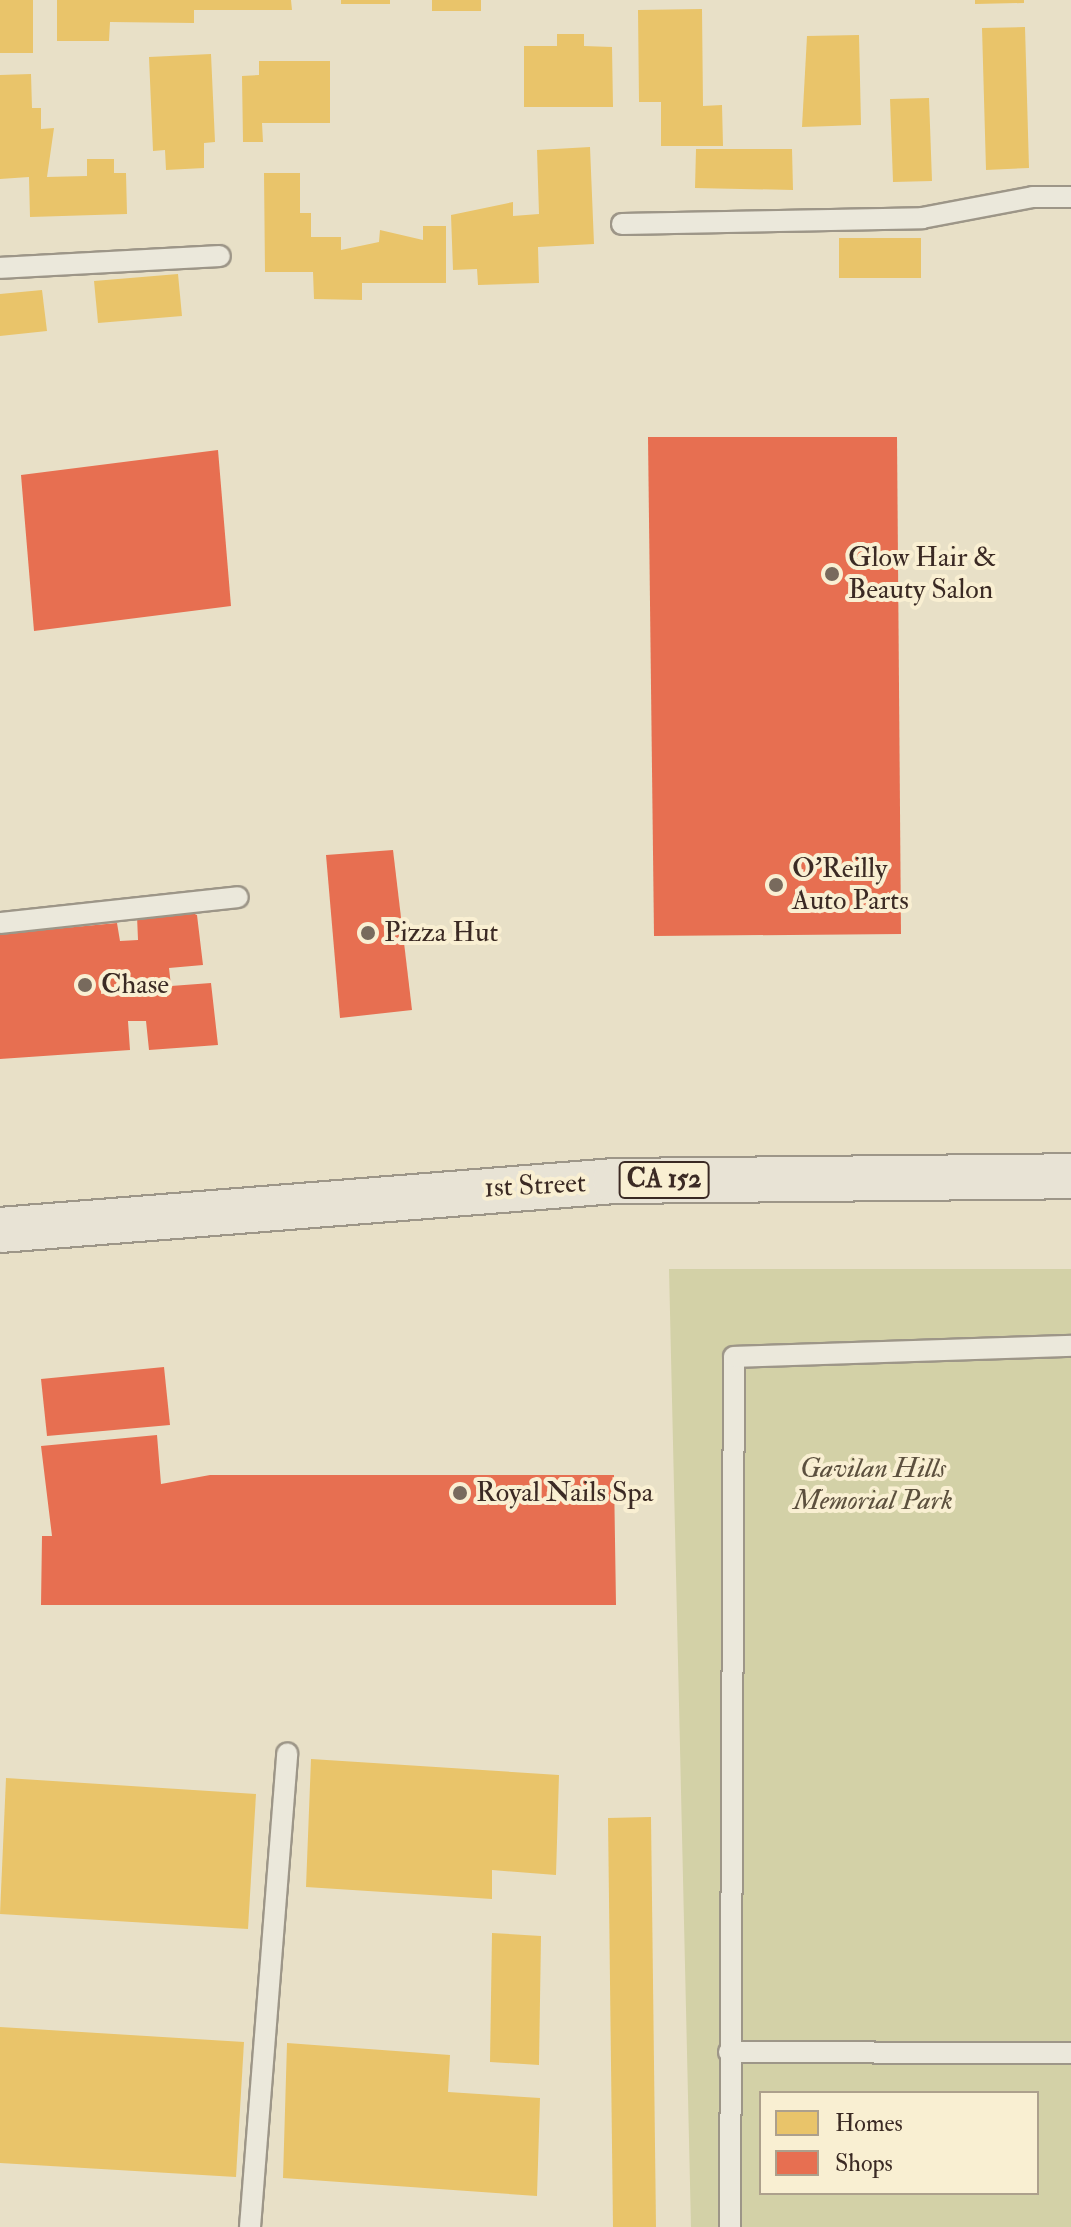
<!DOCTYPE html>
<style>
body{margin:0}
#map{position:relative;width:1071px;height:2227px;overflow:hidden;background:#e8e0c7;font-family:"IM FELL Double Pica",serif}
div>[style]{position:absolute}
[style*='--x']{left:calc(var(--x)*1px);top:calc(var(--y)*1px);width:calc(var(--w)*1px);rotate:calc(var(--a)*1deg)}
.green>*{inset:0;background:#d3d1a7}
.homes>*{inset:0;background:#e9c46a}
.shops>*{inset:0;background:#e76f51}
.roads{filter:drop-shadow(2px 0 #9d9688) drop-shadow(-2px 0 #9d9688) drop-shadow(0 2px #9d9688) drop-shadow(0 -2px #9d9688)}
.service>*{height:20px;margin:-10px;padding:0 10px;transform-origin:10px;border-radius:10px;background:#ebe8db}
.primary>*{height:44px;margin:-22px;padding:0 22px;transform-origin:22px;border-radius:22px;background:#e8e3d5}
.dots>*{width:22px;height:22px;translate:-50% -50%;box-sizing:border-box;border:4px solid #f9efd2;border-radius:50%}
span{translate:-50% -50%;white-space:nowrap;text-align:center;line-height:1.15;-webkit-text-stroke:8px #f9efd2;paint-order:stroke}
.shield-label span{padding:2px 6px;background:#f9efd2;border:2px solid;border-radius:6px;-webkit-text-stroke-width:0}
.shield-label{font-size:26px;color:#3b2a24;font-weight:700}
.poi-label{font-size:28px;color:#3b2a24}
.left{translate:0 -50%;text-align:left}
.street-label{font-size:28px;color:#3b2a24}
.park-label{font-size:28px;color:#5c503e;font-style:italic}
.legend{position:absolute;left:759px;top:2091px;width:280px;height:104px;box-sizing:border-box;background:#f9efd2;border:2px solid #ada08c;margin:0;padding:10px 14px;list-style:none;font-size:24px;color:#3b2a24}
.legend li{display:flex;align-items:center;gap:16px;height:40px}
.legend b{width:40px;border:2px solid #ada08c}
</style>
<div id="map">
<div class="green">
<i style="clip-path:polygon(evenodd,669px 1269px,1071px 1269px,1071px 2227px,691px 2227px,669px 1269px,761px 2093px,1037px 2093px,1037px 2193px,761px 2193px,761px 2093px)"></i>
</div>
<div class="homes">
<i style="clip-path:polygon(0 0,33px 0,33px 53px,0 53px)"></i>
<i style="clip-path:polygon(57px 0,291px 0,292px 10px,194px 10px,194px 23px,110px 22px,109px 41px,57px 41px)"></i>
<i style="clip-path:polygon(341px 0,390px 0,390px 4px,341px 4px)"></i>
<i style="clip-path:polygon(432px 0,481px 0,481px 11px,432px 11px)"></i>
<i style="clip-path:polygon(975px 0,1024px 0,1024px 3px,975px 4px)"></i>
<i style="clip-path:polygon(702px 9px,703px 106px,722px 105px,723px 146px,661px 146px,661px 102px,639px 102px,638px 10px)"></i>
<i style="clip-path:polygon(1025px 27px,1029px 168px,986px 170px,982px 28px)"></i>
<i style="clip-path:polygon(557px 34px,584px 34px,584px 46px,612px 47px,613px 107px,524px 107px,524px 46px,557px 46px)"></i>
<i style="clip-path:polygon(859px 35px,861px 125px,802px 127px,807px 36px)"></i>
<i style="clip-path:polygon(211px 54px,215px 142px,204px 143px,204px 168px,166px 170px,165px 150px,153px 151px,149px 57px)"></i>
<i style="clip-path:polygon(259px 61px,330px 61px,330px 123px,262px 123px,263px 142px,243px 142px,242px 76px,259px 75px)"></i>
<i style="clip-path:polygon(31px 74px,32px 108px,41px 108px,41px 129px,54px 128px,47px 177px,87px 176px,87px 159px,114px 159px,114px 173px,126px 173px,127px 214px,30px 217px,29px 177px,0 179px,0 75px)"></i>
<i style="clip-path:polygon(929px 98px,932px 181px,893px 182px,890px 99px)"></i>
<i style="clip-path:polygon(590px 147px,594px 244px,538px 247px,539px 283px,478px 285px,477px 269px,453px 270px,451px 215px,513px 202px,513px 216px,539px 214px,537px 150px)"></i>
<i style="clip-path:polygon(696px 149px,792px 149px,793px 190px,695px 188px)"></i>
<i style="clip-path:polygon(264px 173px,300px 173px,300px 213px,311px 213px,311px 237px,341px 237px,341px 250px,379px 242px,380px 230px,423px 240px,423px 226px,446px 226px,446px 283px,362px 283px,362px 300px,314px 299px,313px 272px,265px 272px)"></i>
<i style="clip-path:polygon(839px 238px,921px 238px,921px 278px,839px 278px)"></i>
<i style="clip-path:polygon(178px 274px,182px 316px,98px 323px,94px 281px)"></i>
<i style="clip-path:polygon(42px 290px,47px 331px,0 336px,0 294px)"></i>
<i style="clip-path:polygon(311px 1759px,559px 1775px,556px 1875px,492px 1870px,492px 1899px,306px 1887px)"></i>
<i style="clip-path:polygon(6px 1778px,256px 1794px,248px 1929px,0 1914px)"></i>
<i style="clip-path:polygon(651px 1817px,656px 2227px,613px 2227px,608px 1818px)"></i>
<i style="clip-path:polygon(492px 1933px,541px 1936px,539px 2065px,490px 2062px)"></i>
<i style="clip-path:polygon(0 2027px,244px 2042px,236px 2177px,0 2163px)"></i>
<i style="clip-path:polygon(287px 2043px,450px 2055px,448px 2092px,540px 2098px,537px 2196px,283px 2178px)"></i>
</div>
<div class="shops">
<i style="clip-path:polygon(648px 437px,897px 437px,901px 934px,654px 936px)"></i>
<i style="clip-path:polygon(218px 450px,231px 606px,34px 631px,21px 475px)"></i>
<i style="clip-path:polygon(393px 850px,412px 1010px,340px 1018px,326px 855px)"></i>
<i style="clip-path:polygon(190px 912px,197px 915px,203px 965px,169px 968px,171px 986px,211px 983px,218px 1045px,149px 1050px,146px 1021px,128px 1021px,130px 1050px,0 1059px,0 934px,117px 923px,120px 941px,138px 940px,137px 916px)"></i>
<i style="clip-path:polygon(164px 1367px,170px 1425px,47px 1436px,41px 1379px)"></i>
<i style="clip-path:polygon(157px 1435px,161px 1484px,210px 1475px,614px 1475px,616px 1605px,41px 1605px,42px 1536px,52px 1536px,41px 1446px)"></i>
</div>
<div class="roads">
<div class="service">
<i style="--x:622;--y:224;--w:300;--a:-1.1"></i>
<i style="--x:922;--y:218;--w:113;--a:-10.7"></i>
<i style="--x:1033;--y:197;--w:38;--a:0"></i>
<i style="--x:0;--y:268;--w:220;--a:-3.1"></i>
<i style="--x:0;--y:923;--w:239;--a:-6.2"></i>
<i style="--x:729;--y:2052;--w:342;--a:0.2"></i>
<i style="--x:250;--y:2227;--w:475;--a:-85.5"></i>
<i style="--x:730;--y:2227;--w:870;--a:-89.74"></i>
<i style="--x:734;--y:1357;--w:337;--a:-1.9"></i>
</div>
<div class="primary">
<i style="--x:0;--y:1230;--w:617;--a:-4.56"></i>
<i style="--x:615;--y:1181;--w:456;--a:-0.6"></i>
</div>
</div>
<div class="dots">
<i style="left:832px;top:574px;background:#786a5d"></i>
<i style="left:776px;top:885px;background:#786a5d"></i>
<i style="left:368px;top:933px;background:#786a5d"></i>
<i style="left:85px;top:985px;background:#786a5d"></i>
<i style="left:460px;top:1493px;background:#786a5d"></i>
</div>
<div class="shield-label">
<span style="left:664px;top:1180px">CA 152</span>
</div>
<div class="poi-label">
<span class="left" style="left:848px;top:574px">Glow Hair &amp;<br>Beauty Salon</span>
<span class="left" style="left:792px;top:885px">O'Reilly<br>Auto Parts</span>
<span class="left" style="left:384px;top:933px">Pizza Hut</span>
<span class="left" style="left:101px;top:985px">Chase</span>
<span class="left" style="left:476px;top:1493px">Royal Nails Spa</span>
</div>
<div class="street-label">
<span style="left:535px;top:1186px;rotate:-3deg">1st Street</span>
</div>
<div class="park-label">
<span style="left:873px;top:1485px">Gavilan Hills<br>Memorial Park</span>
</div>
<ul class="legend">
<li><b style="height:22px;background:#e9c46a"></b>Homes</li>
<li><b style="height:22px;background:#e76f51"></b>Shops</li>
</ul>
</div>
